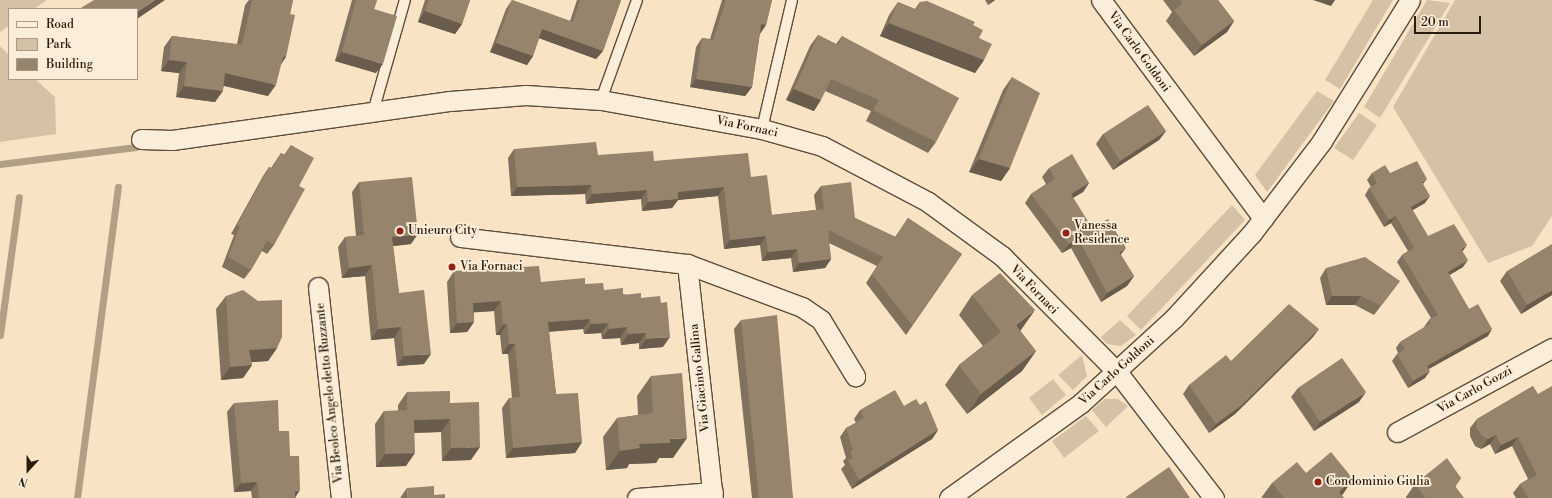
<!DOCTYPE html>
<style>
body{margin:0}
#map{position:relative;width:1552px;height:498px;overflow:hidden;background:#f8e3c5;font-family:"Libre Bodoni",serif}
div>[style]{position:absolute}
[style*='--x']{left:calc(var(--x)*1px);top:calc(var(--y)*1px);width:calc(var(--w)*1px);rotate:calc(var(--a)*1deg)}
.green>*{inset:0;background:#d5c1a6}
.stream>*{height:7px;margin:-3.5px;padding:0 3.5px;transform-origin:3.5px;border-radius:3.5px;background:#b2a086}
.roads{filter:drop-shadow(1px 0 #5e4e3b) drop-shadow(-1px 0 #5e4e3b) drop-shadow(0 1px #5e4e3b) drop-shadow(0 -1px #5e4e3b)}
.service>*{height:10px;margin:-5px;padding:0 5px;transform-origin:5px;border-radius:5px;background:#faedd9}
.minor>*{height:19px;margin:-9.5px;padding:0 9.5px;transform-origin:9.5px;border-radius:9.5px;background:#faedd9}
.wall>*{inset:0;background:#81725e}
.shaded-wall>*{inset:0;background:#695c4c}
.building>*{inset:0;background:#96846d}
.dots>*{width:11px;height:11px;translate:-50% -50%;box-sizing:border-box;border:2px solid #faedd9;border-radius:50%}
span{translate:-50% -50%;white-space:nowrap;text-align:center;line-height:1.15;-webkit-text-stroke:3.5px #faedd9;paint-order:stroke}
.street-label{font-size:12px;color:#2b1d0d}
.poi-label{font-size:12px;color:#2b1d0d}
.left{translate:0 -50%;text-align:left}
.legend{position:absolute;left:8px;top:8px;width:130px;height:72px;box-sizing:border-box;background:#faedd9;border:1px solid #a79a87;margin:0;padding:5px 7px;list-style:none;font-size:12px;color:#2b1d0d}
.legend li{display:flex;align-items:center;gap:8px;height:20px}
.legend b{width:20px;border:1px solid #a79a87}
.north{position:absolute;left:8px;top:450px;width:40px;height:40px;-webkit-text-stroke:3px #faedd9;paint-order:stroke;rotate:201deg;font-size:11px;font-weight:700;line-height:16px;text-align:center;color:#2b1d0d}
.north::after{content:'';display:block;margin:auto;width:14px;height:18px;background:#2b1d0d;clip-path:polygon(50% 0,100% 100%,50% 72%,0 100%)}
.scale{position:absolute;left:1414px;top:16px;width:67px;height:18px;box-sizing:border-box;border:2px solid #2b1d0d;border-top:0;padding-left:5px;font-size:12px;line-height:14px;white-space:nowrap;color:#2b1d0d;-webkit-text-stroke:3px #faedd9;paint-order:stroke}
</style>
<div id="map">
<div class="green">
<i style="clip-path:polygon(0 0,47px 0,34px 9px,9px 9px,9px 26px,0 32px)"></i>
<i style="clip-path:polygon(1373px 0,1393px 0,1340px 89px,1325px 80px)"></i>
<i style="clip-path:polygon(1427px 0,1450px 3px,1380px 118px,1364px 107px)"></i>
<i style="clip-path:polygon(1455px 0,1552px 0,1552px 216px,1532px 246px,1488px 263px,1393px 107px)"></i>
<i style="clip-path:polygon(0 46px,9px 55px,9px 79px,35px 79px,55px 97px,56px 134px,0 142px)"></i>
<i style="clip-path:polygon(1317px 91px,1334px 101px,1267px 192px,1255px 175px)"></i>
<i style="clip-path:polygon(1359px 113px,1377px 125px,1353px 160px,1334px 148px)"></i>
<i style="clip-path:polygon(1232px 205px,1245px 220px,1141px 330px,1127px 316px)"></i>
<i style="clip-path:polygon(1120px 320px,1136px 335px,1121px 346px,1107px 344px,1101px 337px)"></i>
<i style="clip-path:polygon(1082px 355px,1087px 376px,1073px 390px,1058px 375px)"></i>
<i style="clip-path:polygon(1053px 379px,1066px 395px,1042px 415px,1029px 398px)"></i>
<i style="clip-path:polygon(1105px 399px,1118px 399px,1128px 406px,1106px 427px,1092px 410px)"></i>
<i style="clip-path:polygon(1086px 416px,1099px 431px,1064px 458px,1052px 441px)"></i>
</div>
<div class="stream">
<i style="--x:0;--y:164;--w:137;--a:-7.1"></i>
<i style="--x:0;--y:335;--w:139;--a:-82.2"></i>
<i style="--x:77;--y:498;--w:314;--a:-82.5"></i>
</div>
<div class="roads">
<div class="service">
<i style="--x:601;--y:100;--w:106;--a:-70.2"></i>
<i style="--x:373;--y:112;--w:116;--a:-74.1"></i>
<i style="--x:762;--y:129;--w:132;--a:-76.9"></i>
</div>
<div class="minor">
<i style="--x:1101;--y:0;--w:272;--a:53.4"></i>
<i style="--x:141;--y:139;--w:31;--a:2"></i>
<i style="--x:172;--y:140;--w:281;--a:-8"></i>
<i style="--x:450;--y:101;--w:76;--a:-4.5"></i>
<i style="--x:526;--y:95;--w:75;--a:3.8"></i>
<i style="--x:601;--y:100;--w:164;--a:10.2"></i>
<i style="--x:762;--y:129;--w:62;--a:15.8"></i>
<i style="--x:822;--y:146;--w:120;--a:27.8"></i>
<i style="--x:928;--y:202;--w:92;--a:36.1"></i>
<i style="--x:1002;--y:256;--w:165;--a:45.2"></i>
<i style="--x:1118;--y:373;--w:158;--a:52.5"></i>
<i style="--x:460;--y:237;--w:229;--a:6.8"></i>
<i style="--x:687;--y:264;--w:123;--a:20.5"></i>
<i style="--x:802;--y:307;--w:23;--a:34"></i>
<i style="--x:821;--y:320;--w:66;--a:58.7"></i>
<i style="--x:687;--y:264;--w:235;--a:83.7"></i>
<i style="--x:318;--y:287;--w:212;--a:83.8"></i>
<i style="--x:1397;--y:432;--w:176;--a:-28.5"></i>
<i style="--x:637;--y:498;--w:76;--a:-4.5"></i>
<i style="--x:949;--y:498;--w:163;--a:-35.7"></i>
<i style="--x:1081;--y:403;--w:126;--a:-42.4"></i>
<i style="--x:1174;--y:318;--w:115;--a:-47.5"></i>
<i style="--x:1252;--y:233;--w:116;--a:-52.7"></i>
<i style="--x:1322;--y:141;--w:166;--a:-58"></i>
</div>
</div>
<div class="wall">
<i style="clip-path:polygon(249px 0,293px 0,290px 14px,281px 64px,268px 96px,224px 86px,215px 102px,176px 97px,179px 73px,161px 71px,164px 47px,172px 36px,237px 44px,245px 5px)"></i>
<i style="clip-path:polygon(352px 0,377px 0,374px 9px,376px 73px,335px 61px)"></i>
<i style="clip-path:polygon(425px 0,470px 0,462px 24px,455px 34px,418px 22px)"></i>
<i style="clip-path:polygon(512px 0,570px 21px,577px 0,621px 0,603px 51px,596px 59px,539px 38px,533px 56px,527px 65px,490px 52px,506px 9px)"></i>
<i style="clip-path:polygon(722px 0,772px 0,766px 25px,760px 33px,752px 87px,745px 96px,690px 87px,696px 47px,702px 38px,710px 39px)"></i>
<i style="clip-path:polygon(985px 0,995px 0,988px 5px)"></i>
<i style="clip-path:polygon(1163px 0,1218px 0,1234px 21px,1227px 32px,1194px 56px,1166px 21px,1172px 12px)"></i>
<i style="clip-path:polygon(898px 2px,915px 9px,920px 2px,973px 25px,979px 38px,984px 60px,975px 73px,880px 36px,889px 15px)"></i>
<i style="clip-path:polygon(818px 35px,836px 44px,842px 36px,936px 142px,928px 153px,866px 121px,871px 111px,825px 91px,814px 111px,786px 100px,810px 46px)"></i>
<i style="clip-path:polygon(1012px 77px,1010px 168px,1001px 181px,969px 172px,1003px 90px)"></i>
<i style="clip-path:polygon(1166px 131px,1159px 140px,1113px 170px,1096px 144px,1103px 134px)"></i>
<i style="clip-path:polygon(291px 145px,299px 186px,274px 245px,267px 254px,262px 251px,251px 270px,244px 279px,222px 267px,234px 235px,231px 234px,263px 176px,269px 167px,271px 168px,281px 153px,284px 155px)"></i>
<i style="clip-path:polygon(514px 149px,598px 155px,654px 161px,751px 177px,772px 215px,816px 210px,814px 195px,821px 186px,855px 218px,895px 237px,908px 218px,962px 254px,906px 335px,866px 283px,877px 266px,829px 243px,831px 259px,825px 268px,793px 272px,791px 258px,762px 261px,760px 245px,724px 249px,718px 196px,678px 200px,672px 208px,642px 211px,641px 199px,586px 204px,585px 194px,511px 196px,508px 158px)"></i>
<i style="clip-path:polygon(1049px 168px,1089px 183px,1083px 192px,1073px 198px,1092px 228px,1121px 255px,1134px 276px,1127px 286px,1101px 302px,1071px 248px,1062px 253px,1025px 203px,1031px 194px,1046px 184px,1042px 177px)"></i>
<i style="clip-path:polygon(1372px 173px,1390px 173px,1423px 184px,1425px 203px,1412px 210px,1428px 236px,1462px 252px,1463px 267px,1449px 275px,1469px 309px,1488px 336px,1429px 369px,1425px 378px,1408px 388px,1392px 361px,1397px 354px,1398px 353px,1396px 348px,1400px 342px,1425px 327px,1424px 327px,1429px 320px,1431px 318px,1397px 262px,1402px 255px,1408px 251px,1391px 223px,1384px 227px,1365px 195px,1369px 188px,1371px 187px,1367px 180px)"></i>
<i style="clip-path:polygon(359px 182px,411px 244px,393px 246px,399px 293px,424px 364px,397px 366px,394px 338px,371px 340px,365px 276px,342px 278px,338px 247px,345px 237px,356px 236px,352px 192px)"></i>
<i style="clip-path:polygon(1326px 268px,1400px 281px,1374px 315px,1355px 305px,1326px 305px,1320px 278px)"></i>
<i style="clip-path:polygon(454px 271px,541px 282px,585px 284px,604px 290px,641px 298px,663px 347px,639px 349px,639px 343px,621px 345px,620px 338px,602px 339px,601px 333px,584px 334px,583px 329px,549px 332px,556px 394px,582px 442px,575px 453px,506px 458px,502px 408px,509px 398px,512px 398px,508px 354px,502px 354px,500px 335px,496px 335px,494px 311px,474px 312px,474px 322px,467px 332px,450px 333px,447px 282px)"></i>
<i style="clip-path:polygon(1507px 271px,1552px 295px,1521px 314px,1500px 281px)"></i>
<i style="clip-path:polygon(972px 295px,1021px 330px,1020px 331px,1036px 351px,1022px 371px,967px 414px,945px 385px,959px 365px,983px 346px,959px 315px)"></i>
<i style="clip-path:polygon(226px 296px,277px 348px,268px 361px,251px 362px,252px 365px,243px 378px,221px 380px,216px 309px)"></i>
<i style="clip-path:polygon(741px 320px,793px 498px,752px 498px,734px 329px)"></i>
<i style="clip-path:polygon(1319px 329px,1312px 338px,1235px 414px,1209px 433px,1183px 394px,1189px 385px,1231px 361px)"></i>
<i style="clip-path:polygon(651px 376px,673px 458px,659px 458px,656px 463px,629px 464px,627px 468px,606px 470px,603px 437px,617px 418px,638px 415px,637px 396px)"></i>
<i style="clip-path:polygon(1533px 386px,1552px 498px,1516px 498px,1513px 493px,1520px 484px,1528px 479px,1512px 446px,1495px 454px,1490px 444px,1481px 449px,1475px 446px,1470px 436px,1470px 428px,1477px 419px)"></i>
<i style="clip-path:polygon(1298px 388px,1359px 402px,1314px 431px,1291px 397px)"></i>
<i style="clip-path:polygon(407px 392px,450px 403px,471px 460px,442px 461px,441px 432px,414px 433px,406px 466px,376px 467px,375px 424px,384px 411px,398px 411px,398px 405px)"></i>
<i style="clip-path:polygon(234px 403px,279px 431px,290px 456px,295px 498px,252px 498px,251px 491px,234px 492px,227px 412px)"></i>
<i style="clip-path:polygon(920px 405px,938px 430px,932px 439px,852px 489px,841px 469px,845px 465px,843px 461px,846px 458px,840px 437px,846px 428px,856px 423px,854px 419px,860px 410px)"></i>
<i style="clip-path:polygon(1306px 473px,1353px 479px,1342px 495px,1344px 498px,1261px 498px,1272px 483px)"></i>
<i style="clip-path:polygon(1461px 478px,1455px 487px,1464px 498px,1406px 498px,1406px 497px,1415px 484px)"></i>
<i style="clip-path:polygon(407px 488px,408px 498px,400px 498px)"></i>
</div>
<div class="shaded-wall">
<i style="clip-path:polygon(155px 0,165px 0,137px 19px,137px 12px)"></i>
<i style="clip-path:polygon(992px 0,995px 0,988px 5px)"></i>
<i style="clip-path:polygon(1313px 0,1335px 0,1331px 6px)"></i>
<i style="clip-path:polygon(425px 11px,462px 24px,455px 34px,418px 22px)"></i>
<i style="clip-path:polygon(1234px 21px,1227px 32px,1194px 56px,1202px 45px)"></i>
<i style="clip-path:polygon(889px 23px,984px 60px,975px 73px,880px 36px)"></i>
<i style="clip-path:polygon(761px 24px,766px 25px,760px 34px)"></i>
<i style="clip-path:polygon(542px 29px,603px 51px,596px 59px,536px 37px)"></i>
<i style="clip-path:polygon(496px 43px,533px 56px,527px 65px,490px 52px)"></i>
<i style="clip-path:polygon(342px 52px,383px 64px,376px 73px,335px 61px)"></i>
<i style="clip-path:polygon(283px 57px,286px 57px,278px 69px)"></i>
<i style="clip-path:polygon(169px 60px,187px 62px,179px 73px,161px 71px)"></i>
<i style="clip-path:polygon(225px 73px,276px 85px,268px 96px,217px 84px)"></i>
<i style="clip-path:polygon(696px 79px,752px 87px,745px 96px,690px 87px)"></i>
<i style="clip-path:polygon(184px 86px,223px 91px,215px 102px,176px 97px)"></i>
<i style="clip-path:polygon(794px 89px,821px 100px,814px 111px,786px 100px)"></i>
<i style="clip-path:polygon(1166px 131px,1159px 140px,1113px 170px,1120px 161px)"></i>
<i style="clip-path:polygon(979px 159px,1010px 168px,1001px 181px,969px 172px)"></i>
<i style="clip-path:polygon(1427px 179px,1422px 185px,1422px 182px)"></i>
<i style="clip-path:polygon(1089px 183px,1083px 192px,1064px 203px,1071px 194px)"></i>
<i style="clip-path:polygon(591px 185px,585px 194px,511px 196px,517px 187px)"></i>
<i style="clip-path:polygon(724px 187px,718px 196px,678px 200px,672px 208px,642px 211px,648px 202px,678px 192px)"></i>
<i style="clip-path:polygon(647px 190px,641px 199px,586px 204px,592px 194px)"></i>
<i style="clip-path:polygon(1430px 196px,1425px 203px,1406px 214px,1411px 207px)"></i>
<i style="clip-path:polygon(1396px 216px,1391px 223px,1384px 227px,1389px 220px)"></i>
<i style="clip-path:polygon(418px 234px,411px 244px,385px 247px,392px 237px)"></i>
<i style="clip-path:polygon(766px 236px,760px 245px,724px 249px,730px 240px)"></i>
<i style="clip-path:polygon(1078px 238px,1071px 248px,1062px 253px,1069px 244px)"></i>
<i style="clip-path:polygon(1467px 245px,1462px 252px,1461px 249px)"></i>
<i style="clip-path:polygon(1126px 248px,1119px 257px,1119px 252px)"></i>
<i style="clip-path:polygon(797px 249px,791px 258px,762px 261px,768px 252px)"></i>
<i style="clip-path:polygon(831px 259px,825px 268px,793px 272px,799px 263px)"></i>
<i style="clip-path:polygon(1468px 260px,1463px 267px,1443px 279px,1448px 272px)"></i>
<i style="clip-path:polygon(372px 265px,365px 276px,342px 278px,349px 268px)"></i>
<i style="clip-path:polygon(1134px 276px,1127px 286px,1101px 302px,1107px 293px)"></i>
<i style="clip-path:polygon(1552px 290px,1552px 295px,1521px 314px,1527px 305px)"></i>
<i style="clip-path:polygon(1332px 296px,1361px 296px,1355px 305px,1326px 305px)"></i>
<i style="clip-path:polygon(501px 301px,494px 311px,466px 313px,473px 303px)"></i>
<i style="clip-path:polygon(1035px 310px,1021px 330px,1002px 345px,1016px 325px)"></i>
<i style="clip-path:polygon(590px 319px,583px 329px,541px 332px,548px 322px)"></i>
<i style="clip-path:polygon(474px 322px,467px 332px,450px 333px,457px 323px)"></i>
<i style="clip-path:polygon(608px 323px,601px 333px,584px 334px,591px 324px)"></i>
<i style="clip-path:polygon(507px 324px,500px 335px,496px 335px,503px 325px)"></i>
<i style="clip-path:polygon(401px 327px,394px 338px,371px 340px,378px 329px)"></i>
<i style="clip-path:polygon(627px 327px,620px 338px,602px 339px,609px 329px)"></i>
<i style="clip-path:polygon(1319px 329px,1312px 338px,1235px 414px,1209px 433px,1216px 424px)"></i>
<i style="clip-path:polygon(1492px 329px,1488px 336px,1423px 372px,1427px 366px)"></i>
<i style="clip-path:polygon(646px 333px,639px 343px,621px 345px,628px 334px)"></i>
<i style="clip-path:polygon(670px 337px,663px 347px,639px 349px,646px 339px)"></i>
<i style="clip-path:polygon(509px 344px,515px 344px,508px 354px,502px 354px)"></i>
<i style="clip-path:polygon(277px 348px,268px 361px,240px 363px,249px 350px)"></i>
<i style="clip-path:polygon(1036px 351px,1022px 371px,967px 414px,981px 394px)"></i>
<i style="clip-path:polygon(431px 354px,424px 364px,397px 366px,404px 356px)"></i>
<i style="clip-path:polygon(252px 365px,243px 378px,221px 380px,230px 367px)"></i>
<i style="clip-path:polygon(1430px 371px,1425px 378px,1408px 388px,1413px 381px)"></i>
<i style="clip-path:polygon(1366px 392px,1359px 402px,1314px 431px,1320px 422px)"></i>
<i style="clip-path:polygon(450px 419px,441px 432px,405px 433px,414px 420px)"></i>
<i style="clip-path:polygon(938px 430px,932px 439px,852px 489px,859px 480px)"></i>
<i style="clip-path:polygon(1496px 435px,1490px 444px,1481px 449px,1488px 439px)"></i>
<i style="clip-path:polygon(1518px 437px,1512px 446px,1495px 454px,1501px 445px)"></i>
<i style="clip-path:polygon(687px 438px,673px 458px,659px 458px,656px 463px,629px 464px,627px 468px,606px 470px,620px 451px,639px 444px,670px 439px)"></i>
<i style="clip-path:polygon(582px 442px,575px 453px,506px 458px,513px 448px)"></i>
<i style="clip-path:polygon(480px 447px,471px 460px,442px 461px,451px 448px)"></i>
<i style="clip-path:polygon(415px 453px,406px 466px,376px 467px,385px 454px)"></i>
<i style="clip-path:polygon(1353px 479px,1343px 494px,1338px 498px,1339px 492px)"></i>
<i style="clip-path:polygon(257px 482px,251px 491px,234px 492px,241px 483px)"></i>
<i style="clip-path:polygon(300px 490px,295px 498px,295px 491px)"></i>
</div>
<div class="building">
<i style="clip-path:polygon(94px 0,155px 0,137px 12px,137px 9px,79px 9px)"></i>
<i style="clip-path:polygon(252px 0,293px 0,290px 14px,295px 15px,286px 57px,283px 57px,276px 85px,225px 73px,223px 91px,184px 86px,187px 62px,169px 60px,172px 36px,242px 45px)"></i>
<i style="clip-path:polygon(356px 0,377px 0,374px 9px,397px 16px,383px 64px,342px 52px)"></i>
<i style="clip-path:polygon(429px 0,470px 0,462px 24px,425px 11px)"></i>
<i style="clip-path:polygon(512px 0,573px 22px,580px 0,621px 0,603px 51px,542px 29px,533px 56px,496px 43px)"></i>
<i style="clip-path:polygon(726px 0,772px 0,766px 25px,761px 24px,752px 87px,696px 79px,702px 38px,713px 40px)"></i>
<i style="clip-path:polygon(1180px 0,1218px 0,1234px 21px,1202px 45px,1174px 10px,1182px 4px)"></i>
<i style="clip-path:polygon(927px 1px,975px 22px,973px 25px,983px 30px,979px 38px,992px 44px,984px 60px,889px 23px,898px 2px,917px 10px,920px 2px)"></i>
<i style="clip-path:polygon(818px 35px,838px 45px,842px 36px,959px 98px,936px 142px,873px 110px,879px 100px,831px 79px,821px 100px,794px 89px)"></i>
<i style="clip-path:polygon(1012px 77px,1040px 93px,1010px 168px,979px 159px)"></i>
<i style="clip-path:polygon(1148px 105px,1166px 131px,1120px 161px,1103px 134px)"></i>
<i style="clip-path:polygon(596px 142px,598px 155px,653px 151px,654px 161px,748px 153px,751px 177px,767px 175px,772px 215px,824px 209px,821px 186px,851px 182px,855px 218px,896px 237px,908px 218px,962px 254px,912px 325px,872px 274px,883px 257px,828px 230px,831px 259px,799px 263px,797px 249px,768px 252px,766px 236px,730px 240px,724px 187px,678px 192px,678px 199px,648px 202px,647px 190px,592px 194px,591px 185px,517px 187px,514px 149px)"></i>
<i style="clip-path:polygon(291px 145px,314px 158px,299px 186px,305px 189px,274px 245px,267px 241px,251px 270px,228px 257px,240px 226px,237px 225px,269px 167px,272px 168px,281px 153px,285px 155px)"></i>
<i style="clip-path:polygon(1072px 154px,1089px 183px,1071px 194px,1092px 228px,1108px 219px,1126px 248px,1119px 252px,1134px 276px,1107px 293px,1078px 238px,1069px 244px,1031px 194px,1055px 179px,1049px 168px)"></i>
<i style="clip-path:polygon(1417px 161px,1427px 179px,1422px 182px,1430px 196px,1411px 207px,1428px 236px,1454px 224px,1467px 245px,1461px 249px,1468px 260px,1448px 272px,1469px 309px,1478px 304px,1492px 329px,1427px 366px,1430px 371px,1413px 381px,1397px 354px,1405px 349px,1400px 342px,1431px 323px,1429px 320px,1438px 315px,1402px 255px,1414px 248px,1396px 216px,1389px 220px,1369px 188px,1377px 183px,1372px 173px,1385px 165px,1390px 173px)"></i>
<i style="clip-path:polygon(412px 177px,418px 234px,392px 237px,399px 293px,424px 290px,431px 354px,404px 356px,401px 327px,378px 329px,372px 265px,349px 268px,345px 237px,364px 235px,359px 182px)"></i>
<i style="clip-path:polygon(1552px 244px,1552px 290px,1527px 305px,1507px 271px)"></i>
<i style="clip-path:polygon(1365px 257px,1400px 281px,1381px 306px,1361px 296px,1332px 296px,1326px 268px)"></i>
<i style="clip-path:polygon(539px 266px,541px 282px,585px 278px,585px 284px,603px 283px,604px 290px,623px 288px,623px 295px,641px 293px,641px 298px,660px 296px,661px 303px,667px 302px,670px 337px,646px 339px,646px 333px,628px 334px,627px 327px,609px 329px,608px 323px,591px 324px,590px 319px,548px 322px,556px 394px,578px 393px,582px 442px,513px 448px,509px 398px,520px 397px,515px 344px,509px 344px,507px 324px,503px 325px,501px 301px,473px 303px,474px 322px,457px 323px,454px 271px)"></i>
<i style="clip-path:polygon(1000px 273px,1035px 310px,1016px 325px,1036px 351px,981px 394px,959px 365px,1001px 332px,972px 295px)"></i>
<i style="clip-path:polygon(243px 290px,258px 301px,282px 300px,282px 337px,277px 348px,249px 350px,252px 365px,230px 367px,226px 296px)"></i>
<i style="clip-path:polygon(1289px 304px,1319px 329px,1242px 405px,1216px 424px,1189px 385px,1226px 355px,1231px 361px)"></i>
<i style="clip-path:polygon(777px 315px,793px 498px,759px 498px,741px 320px)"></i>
<i style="clip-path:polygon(1342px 358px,1366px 392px,1320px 422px,1298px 388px)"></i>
<i style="clip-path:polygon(682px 373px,687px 438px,670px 439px,670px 443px,639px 444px,640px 448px,620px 451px,617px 418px,653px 413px,651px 376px)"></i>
<i style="clip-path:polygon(1533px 386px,1538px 394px,1552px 386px,1552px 498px,1528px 498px,1520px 484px,1537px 475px,1518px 437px,1501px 445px,1496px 435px,1488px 439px,1482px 436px,1476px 427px,1477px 419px)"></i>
<i style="clip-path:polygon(895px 390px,904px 406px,916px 399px,920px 405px,926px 401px,938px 430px,859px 480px,848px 460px,853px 458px,850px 452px,853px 450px,846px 428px,864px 418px,860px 410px)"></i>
<i style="clip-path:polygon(450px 391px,450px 403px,479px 402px,480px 447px,451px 448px,450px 419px,414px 420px,415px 453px,385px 454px,384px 411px,407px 410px,407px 392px)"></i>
<i style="clip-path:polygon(278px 400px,279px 431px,289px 431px,290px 456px,299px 456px,300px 490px,295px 491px,295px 498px,259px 498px,257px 482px,241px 483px,234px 403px)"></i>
<i style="clip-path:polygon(1331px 452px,1353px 479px,1339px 492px,1344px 498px,1284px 498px,1272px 483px,1297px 462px,1306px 473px)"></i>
<i style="clip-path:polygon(1447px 458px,1461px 478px,1455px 486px,1464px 498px,1425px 498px,1415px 484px)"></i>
<i style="clip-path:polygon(1169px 467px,1190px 498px,1126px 498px,1126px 497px)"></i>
<i style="clip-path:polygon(434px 486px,434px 495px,445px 494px,445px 498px,408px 498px,407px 488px)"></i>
</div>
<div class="dots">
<i style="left:400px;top:231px;background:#8f2418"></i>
<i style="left:1066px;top:233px;background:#8f2418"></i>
<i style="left:452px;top:267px;background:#8f2418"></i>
<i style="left:1318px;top:482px;background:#8f2418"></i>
</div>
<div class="street-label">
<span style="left:1139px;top:52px;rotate:54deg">Via Carlo Goldoni</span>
<span style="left:747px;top:127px;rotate:12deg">Via Fornaci</span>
<span style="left:1034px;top:290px;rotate:46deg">Via Fornaci</span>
<span style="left:1117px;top:371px;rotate:-42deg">Via Carlo Goldoni</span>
<span style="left:700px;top:378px;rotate:-96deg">Via Giacinto Gallina</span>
<span style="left:1475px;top:390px;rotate:-29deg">Via Carlo Gozzi</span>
<span style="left:330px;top:393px;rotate:-96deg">Via Beolco Angelo detto Ruzzante</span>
</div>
<div class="poi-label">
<span class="left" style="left:1074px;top:233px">Vanessa<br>Residence</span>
<span class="left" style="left:408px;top:231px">Unieuro City</span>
<span class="left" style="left:460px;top:267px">Via Fornaci</span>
<span class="left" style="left:1326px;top:482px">Condominio Giulia</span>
</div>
<ul class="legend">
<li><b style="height:5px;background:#faedd9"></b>Road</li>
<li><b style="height:11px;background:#d5c1a6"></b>Park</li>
<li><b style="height:11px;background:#96846d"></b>Building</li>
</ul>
<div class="north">N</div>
<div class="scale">20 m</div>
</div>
